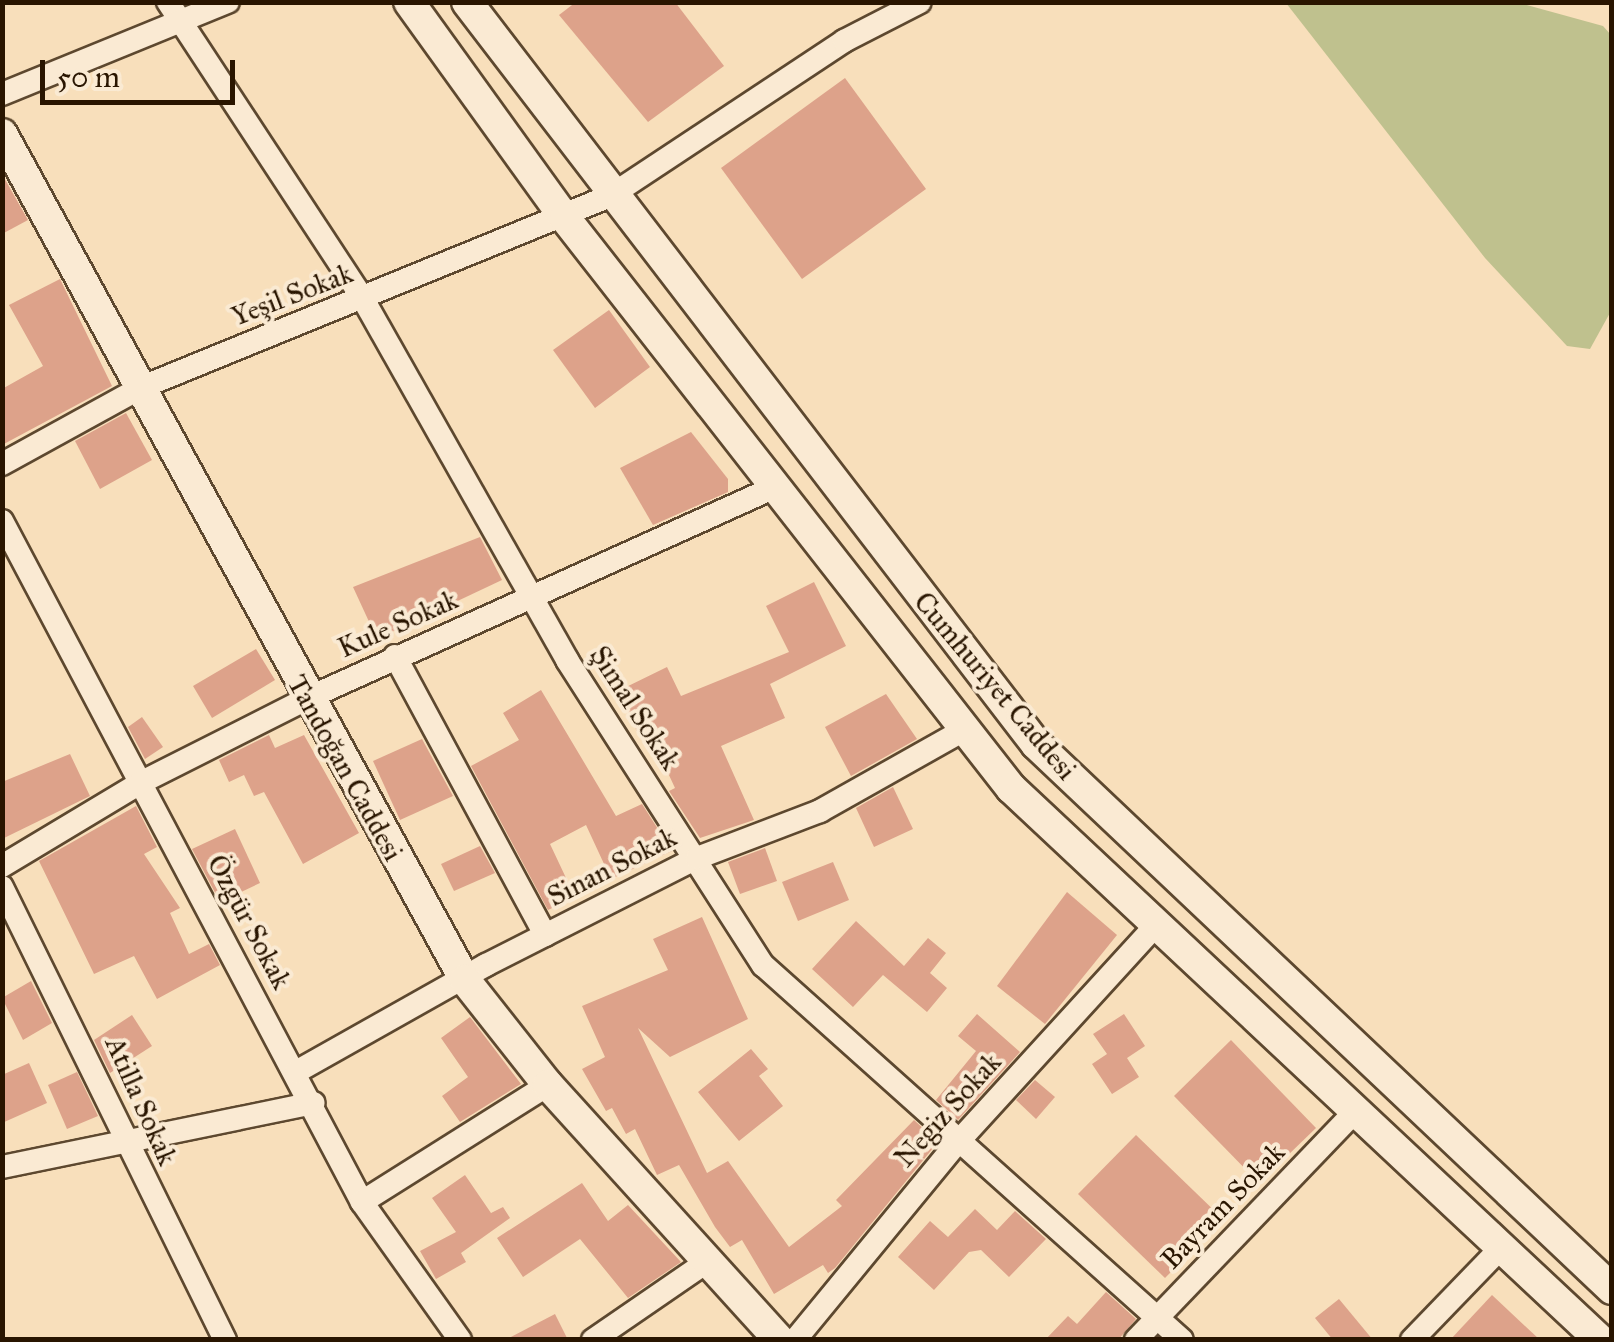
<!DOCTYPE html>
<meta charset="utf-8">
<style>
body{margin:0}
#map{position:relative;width:1614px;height:1342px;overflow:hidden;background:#f8dfbb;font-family:"IM FELL Great Primer",serif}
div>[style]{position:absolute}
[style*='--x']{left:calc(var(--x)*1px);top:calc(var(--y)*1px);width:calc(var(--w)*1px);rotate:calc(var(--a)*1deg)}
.green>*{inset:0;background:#bfc18e}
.building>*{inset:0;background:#dda28a}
.roads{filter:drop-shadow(2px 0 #5d482f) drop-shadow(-2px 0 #5d482f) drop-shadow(0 2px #5d482f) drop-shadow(0 -2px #5d482f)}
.street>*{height:22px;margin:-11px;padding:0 11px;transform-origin:11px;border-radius:11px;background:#faead3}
.secondary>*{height:30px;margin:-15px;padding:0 15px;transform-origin:15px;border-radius:15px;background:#faead3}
span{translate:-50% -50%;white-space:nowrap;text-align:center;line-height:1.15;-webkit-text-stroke:8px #faead3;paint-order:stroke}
.street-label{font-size:28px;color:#291500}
.frame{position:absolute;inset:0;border:5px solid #291500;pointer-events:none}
.scale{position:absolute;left:40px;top:60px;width:195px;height:45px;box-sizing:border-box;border:5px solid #291500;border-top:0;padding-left:12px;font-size:30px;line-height:35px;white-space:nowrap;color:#291500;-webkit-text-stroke:8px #faead3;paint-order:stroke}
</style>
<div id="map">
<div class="green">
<i style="clip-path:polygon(1286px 3px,1519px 3px,1603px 26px,1611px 35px,1611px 311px,1590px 349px,1567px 346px,1485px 258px)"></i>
</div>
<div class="building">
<i style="clip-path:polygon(576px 2px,675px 2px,724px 66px,648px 122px,559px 15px)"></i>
<i style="clip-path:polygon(845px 78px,926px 189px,802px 279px,721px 168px)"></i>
<i style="clip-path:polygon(2px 174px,28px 220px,2px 234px)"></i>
<i style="clip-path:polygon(60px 279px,112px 386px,2px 445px,2px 389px,43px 366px,9px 305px)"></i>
<i style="clip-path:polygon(609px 310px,650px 367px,595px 408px,553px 350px)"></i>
<i style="clip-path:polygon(126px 413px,152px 460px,100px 489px,75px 441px)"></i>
<i style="clip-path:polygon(691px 432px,728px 479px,728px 492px,653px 525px,620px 468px)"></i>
<i style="clip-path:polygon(480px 537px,502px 580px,377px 639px,353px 587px)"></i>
<i style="clip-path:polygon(814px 582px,846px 646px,770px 684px,785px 718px,721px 746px,754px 820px,700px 838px,669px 791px,675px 788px,648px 730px,638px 734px,618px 691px,667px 667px,681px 696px,789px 652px,766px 606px)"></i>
<i style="clip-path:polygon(256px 649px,275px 680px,212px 718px,193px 686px)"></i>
<i style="clip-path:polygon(541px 690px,616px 816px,642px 804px,672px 851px,611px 879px,586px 825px,550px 844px,575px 897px,548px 910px,471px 766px,519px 740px,503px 713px)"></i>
<i style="clip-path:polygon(886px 694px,917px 739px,851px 776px,825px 727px)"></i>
<i style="clip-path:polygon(142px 717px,163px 747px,145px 759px,128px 727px)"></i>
<i style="clip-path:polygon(269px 735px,275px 748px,304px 735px,359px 833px,303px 864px,264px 792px,254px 796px,244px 775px,229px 782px,219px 760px)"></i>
<i style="clip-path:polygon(422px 739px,453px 796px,400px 820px,373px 761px)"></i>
<i style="clip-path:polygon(70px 754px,90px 796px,2px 839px,2px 782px)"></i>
<i style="clip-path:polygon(893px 787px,913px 829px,874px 847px,856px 808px)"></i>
<i style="clip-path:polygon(136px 806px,157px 847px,144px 854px,180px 908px,170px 913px,189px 954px,209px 944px,220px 965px,157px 999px,134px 956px,94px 974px,39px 861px)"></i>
<i style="clip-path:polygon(235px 829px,260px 883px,220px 902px,192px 849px)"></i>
<i style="clip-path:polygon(480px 846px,495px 873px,454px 891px,441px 864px)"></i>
<i style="clip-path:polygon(765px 848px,777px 881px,740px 894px,728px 862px)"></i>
<i style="clip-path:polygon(833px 862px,849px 900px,798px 921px,782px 882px)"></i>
<i style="clip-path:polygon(1067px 892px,1117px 935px,1045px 1024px,997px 986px)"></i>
<i style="clip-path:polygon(702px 917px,748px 1019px,670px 1057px,638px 1028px,707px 1173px,728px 1161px,789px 1247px,842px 1206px,836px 1200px,914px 1120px,938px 1142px,835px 1268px,828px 1273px,823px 1265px,774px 1294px,742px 1240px,730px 1247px,715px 1227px,679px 1165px,657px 1175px,635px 1129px,626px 1134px,612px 1108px,606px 1111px,582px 1069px,605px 1057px,582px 1006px,668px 970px,653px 939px)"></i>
<i style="clip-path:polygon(856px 921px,904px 966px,928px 938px,946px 953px,930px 973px,947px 988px,927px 1012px,883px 975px,853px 1007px,812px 969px)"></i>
<i style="clip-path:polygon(31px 981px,52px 1023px,23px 1040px,2px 998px)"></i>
<i style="clip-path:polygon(977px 1014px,1020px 1052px,958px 1120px,936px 1100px,976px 1051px,958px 1036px)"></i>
<i style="clip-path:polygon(1124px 1014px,1145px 1046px,1127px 1058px,1139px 1077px,1112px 1094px,1092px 1064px,1107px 1054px,1093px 1034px)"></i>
<i style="clip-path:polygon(132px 1015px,152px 1046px,110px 1073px,94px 1040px)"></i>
<i style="clip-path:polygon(470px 1017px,521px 1084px,460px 1122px,442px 1096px,468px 1077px,441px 1038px)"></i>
<i style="clip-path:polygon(1231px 1040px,1316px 1128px,1259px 1183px,1174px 1096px)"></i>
<i style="clip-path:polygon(751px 1049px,768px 1069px,759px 1076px,783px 1106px,739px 1141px,698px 1092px)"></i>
<i style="clip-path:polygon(29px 1063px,47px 1103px,2px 1123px,2px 1075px)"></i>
<i style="clip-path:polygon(77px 1072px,98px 1116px,67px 1129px,48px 1085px)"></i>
<i style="clip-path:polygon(1035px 1080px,1055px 1097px,1036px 1119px,1016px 1100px)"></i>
<i style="clip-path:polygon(1136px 1135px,1223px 1219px,1165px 1278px,1078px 1194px)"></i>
<i style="clip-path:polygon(465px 1175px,491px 1213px,503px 1207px,510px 1218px,461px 1253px,466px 1262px,436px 1279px,420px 1251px,456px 1232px,432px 1198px)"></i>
<i style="clip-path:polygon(582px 1183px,608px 1221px,628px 1205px,681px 1262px,628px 1298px,580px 1239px,523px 1277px,497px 1238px)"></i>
<i style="clip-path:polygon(975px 1209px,997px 1230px,1015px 1211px,1046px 1239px,1009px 1277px,981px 1250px,969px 1252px,934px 1290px,898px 1257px,930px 1221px,948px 1237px)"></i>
<i style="clip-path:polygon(1106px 1292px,1136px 1319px,1118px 1340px,1045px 1340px,1068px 1316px,1077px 1324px)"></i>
<i style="clip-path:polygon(1492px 1295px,1540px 1340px,1450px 1340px)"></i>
<i style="clip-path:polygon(1339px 1299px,1373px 1340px,1333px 1340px,1315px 1318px)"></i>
<i style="clip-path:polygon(555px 1314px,568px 1340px,505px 1340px)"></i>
</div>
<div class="roads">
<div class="street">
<i style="--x:168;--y:2;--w:355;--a:56.7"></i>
<i style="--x:363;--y:299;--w:415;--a:60.5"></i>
<i style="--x:567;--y:660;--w:363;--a:57.3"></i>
<i style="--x:763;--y:965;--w:562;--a:41.83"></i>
<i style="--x:2;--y:94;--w:244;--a:-22.2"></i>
<i style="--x:2;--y:464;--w:158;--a:-28.8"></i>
<i style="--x:140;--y:388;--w:508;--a:-22.22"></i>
<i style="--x:610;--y:196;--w:281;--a:-33.5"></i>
<i style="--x:844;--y:41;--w:85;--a:-27.2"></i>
<i style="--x:2;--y:521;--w:770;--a:62.14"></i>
<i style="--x:362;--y:1202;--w:169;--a:54.6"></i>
<i style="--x:395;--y:656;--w:317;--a:61.7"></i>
<i style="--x:2;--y:866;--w:161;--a:-31"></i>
<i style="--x:140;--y:783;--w:186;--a:-26.8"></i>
<i style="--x:306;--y:699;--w:515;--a:-24.32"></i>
<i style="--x:2;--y:887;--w:505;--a:63.79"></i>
<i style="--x:296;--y:1072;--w:218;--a:-29.4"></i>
<i style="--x:486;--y:965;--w:237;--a:-26.9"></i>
<i style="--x:697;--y:858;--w:132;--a:-20.9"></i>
<i style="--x:820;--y:811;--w:163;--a:-29.4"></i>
<i style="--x:2;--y:1167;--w:318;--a:-11.6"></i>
<i style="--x:362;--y:1202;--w:220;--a:-32.2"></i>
<i style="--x:593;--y:1340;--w:140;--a:-34.5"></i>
<i style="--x:795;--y:1340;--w:255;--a:-50.6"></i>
<i style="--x:957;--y:1143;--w:292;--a:-47.6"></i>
<i style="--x:1136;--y:1340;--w:313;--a:-46.2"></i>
<i style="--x:1412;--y:1340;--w:127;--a:-46"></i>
</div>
<div class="secondary">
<i style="--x:409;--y:2;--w:266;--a:54.2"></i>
<i style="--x:565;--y:218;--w:724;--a:51.96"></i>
<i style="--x:1011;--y:788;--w:807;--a:43.14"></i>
<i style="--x:467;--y:2;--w:935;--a:52.52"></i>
<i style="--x:1036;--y:744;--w:793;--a:43.42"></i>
<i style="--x:2;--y:134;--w:964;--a:61.31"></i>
<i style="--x:465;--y:980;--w:134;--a:51.7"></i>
<i style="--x:548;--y:1085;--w:344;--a:47.8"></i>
</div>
</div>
<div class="street-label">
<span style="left:292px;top:295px;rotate:-21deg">Yeşil Sokak</span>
<span style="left:398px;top:624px;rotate:-24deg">Kule Sokak</span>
<span style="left:995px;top:686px;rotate:50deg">Cumhuriyet Caddesi</span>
<span style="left:635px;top:708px;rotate:57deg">Şimal Sokak</span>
<span style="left:345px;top:768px;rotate:61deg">Tandoğan Caddesi</span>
<span style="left:612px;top:867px;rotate:-27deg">Sinan Sokak</span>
<span style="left:249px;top:922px;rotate:62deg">Özgür Sokak</span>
<span style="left:141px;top:1101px;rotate:66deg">Atilla Sokak</span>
<span style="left:948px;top:1110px;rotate:-48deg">Negiz Sokak</span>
<span style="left:1223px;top:1206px;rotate:-46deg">Bayram Sokak</span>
</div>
<div class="frame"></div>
<div class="scale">50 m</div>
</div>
